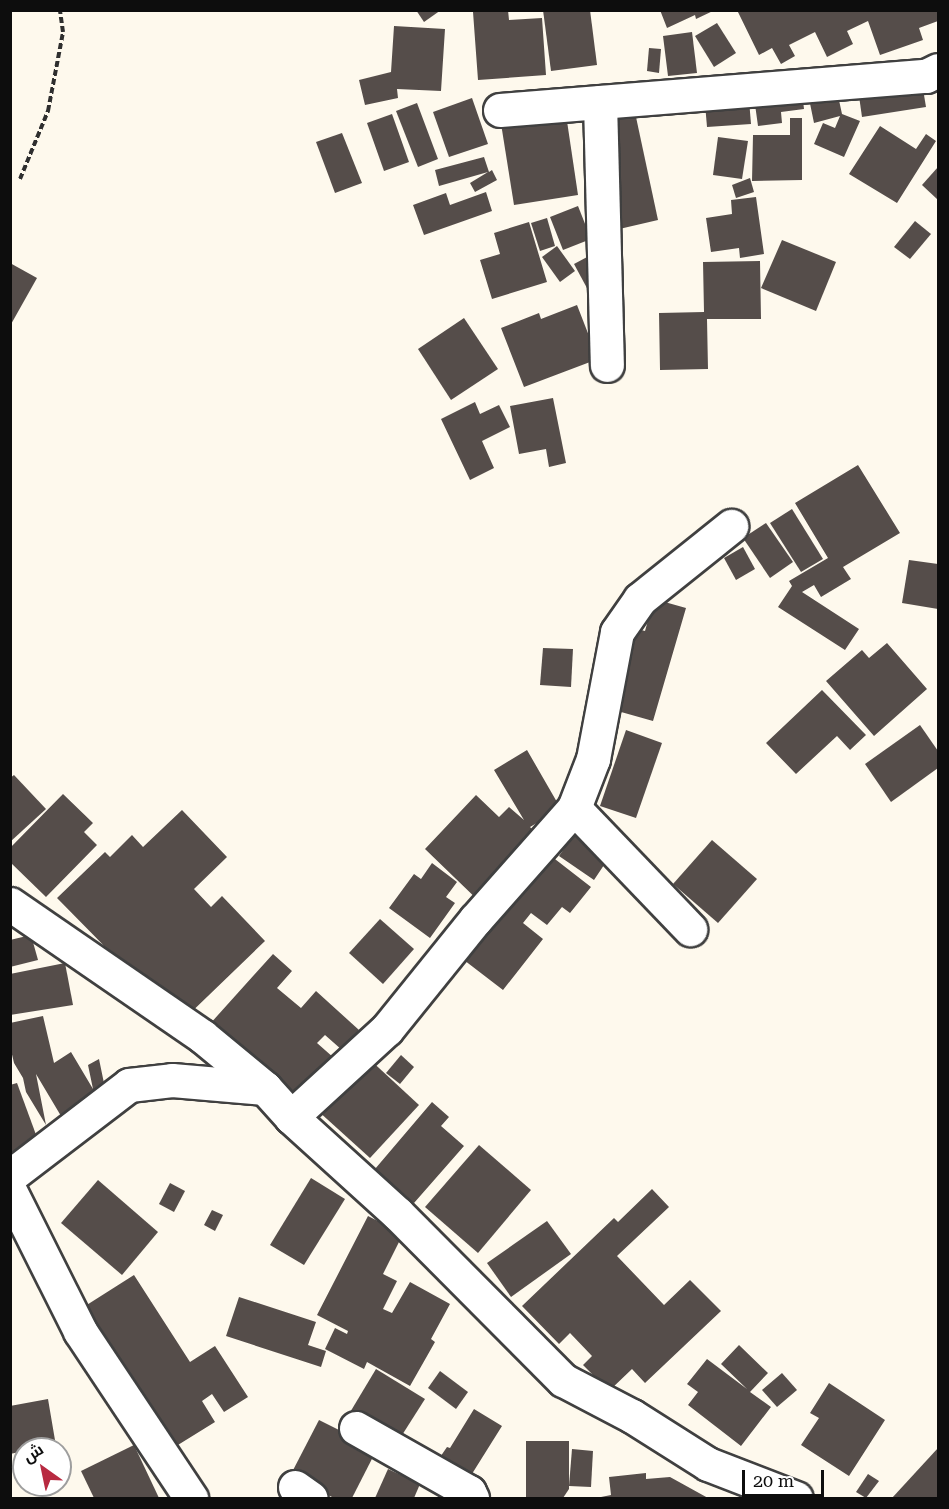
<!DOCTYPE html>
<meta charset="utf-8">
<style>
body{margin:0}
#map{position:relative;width:949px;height:1509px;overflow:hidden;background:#fef9ed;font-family:"Roboto Serif",Cairo,serif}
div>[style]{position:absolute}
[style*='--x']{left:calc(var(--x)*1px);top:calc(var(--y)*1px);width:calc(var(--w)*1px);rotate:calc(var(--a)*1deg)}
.building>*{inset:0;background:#554d4a}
.path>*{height:4px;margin-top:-2px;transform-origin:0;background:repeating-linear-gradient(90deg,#2f2f2f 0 6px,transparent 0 9px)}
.roads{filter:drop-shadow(2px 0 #404040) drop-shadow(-2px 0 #404040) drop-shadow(0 2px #404040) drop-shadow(0 -2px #404040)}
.minor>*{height:33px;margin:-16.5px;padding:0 16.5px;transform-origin:16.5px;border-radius:16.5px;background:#fff}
span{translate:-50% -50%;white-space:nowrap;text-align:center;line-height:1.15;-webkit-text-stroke:6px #fff;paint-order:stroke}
.frame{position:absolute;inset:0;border:12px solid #0d0d0d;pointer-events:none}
.north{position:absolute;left:12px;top:1437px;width:60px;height:60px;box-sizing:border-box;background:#fff;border:2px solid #9e9e9e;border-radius:50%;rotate:327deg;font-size:16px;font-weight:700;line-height:24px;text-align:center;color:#0d0d0d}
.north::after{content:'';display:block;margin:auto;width:21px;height:27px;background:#b82a41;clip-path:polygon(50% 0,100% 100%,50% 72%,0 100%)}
.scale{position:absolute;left:742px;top:1470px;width:82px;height:27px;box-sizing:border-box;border:3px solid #0d0d0d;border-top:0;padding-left:8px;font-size:18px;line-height:21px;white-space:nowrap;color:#0d0d0d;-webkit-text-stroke:4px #fff;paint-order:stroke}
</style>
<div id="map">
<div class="building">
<i style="clip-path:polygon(416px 10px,441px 10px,424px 22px)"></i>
<i style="clip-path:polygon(508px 10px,509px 20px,542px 18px,546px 75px,478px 80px,473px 12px)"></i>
<i style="clip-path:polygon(543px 10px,590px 10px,597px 65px,551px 71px)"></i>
<i style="clip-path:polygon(660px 10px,715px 10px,696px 19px,695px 15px,667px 28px)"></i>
<i style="clip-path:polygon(737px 10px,938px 10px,938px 21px,919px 28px,923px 40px,880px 55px,868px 21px,847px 31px,853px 44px,827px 57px,815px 32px,789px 45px,795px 56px,781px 64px,772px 48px,759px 55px)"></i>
<i style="clip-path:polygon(717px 23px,736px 53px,714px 67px,695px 36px)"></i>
<i style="clip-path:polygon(394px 26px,445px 29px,441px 91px,397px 89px,398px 98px,365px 105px,359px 80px,391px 72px)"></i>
<i style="clip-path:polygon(692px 32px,697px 73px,668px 76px,663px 36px)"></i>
<i style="clip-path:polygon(649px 48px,661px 49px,659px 73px,647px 71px)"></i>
<i style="clip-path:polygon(919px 65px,926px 107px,862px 117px,856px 75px)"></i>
<i style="clip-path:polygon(834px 77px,842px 114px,860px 121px,844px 157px,814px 144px,823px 123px,835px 128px,840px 116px,814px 123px,806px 84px)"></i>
<i style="clip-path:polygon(801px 83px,804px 109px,781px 112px,782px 123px,758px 126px,753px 90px)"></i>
<i style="clip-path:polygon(748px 88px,751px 124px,707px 127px,704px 92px)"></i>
<i style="clip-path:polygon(472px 98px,488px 144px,449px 157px,433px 112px)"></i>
<i style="clip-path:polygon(564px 101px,578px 195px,514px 205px,499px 111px)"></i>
<i style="clip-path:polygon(417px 103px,438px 159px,418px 167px,396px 111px)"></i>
<i style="clip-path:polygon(633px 103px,658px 220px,615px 230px,591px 112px)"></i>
<i style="clip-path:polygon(392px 114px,409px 162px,384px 171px,367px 123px)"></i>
<i style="clip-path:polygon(790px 118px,802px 118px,802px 180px,752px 181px,753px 135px,790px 135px)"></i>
<i style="clip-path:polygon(880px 126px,916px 149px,926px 134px,936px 141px,897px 203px,849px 174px)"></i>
<i style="clip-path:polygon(342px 133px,362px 183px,335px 193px,316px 142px)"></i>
<i style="clip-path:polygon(718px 137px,748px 141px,742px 179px,713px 175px)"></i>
<i style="clip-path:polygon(484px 157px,489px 172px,492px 170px,497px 180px,475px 192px,470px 183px,488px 172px,439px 186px,435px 170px)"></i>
<i style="clip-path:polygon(938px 167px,938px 200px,922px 185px)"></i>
<i style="clip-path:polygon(750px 178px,754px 192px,736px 198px,732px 185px)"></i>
<i style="clip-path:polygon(486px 192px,492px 211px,424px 235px,413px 205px,446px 193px,450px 205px)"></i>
<i style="clip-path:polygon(756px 197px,764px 254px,740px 258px,739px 248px,711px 252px,706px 218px,732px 214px,731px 200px)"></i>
<i style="clip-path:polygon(578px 206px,591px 239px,563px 250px,550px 217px)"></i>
<i style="clip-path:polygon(547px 218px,555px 246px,540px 251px,531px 223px)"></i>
<i style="clip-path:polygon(915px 221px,931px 234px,910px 259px,894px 247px)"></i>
<i style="clip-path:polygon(529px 222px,547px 282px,492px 299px,480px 260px,500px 254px,494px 233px)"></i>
<i style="clip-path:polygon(782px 240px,836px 262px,816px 311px,761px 288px)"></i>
<i style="clip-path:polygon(557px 246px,575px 271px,560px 282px,542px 257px)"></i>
<i style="clip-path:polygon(589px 256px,603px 282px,588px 290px,574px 264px)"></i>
<i style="clip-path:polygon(760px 261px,761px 319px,707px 319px,708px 369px,660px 370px,659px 313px,704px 312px,703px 262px)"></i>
<i style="clip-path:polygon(10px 263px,37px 278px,10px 326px)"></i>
<i style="clip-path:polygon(577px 305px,598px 359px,524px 387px,501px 328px,539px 313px,541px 319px)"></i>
<i style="clip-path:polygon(464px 318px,498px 369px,451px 400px,418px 349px)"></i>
<i style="clip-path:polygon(553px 398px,566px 463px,549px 467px,546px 449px,519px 454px,510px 406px)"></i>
<i style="clip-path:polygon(475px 402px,480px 414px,499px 405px,510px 427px,482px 441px,494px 468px,470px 480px,441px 419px)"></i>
<i style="clip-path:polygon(858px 465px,900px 533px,843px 567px,851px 579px,821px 597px,814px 585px,802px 592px,859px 629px,845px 650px,778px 607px,792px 586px,789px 581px,828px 558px,795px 503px)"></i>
<i style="clip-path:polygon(792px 509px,823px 559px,801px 572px,770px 523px)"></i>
<i style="clip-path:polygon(766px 523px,793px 562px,770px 578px,743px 538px)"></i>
<i style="clip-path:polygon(743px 547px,755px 569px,736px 580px,724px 558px)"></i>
<i style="clip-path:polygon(909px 560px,938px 564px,938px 609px,902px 603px)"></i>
<i style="clip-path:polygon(654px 599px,686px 608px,653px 721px,614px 710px,625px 626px,645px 631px)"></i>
<i style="clip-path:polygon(887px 643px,927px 689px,874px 736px,826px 681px,862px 650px,869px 658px)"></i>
<i style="clip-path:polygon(543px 648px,573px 649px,571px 687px,540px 685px)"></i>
<i style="clip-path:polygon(822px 690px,866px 735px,850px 750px,837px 736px,796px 774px,766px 743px)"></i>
<i style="clip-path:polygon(920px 725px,938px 751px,938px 768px,891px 802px,865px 764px)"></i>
<i style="clip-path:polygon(626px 730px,662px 743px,636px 818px,600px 806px)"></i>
<i style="clip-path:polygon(527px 750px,561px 809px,530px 827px,542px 839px,485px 907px,425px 849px,476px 795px,499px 817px,509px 807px,524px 820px,494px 770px)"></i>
<i style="clip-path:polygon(14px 775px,46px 809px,10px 842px,10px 778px)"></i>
<i style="clip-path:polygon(63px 794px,93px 823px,84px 832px,97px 845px,46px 897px,10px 862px,10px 848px)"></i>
<i style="clip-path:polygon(182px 810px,227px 857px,194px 889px,211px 907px,222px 896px,265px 941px,180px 1023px,57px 898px,105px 852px,110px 857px,132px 835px,143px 847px)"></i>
<i style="clip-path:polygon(581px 824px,603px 839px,593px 854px,606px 862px,594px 880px,559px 856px)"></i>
<i style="clip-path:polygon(712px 840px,757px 879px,718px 923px,673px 884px)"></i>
<i style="clip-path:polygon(542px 849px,591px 887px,570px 913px,562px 907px,547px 925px,531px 913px,523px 923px,543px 939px,503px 990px,460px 957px)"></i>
<i style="clip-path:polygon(432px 863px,457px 882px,446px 897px,455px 903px,430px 938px,389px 908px,414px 874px,421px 879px)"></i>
<i style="clip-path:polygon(380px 919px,414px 949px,383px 984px,349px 953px)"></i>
<i style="clip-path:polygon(31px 935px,38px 960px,10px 967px,10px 940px)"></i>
<i style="clip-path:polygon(273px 954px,292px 971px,277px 988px,301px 1008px,316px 991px,359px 1030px,342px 1050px,325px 1035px,317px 1043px,334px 1058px,295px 1101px,209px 1025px)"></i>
<i style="clip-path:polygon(65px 963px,73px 1005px,10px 1015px,10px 974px)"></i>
<i style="clip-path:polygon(43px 1016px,58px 1080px,54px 1063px,71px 1052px,93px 1089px,88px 1065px,99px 1059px,105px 1088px,61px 1116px,36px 1074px,46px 1125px,26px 1092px,23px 1078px,14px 1063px,10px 1046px,10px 1023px)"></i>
<i style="clip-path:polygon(401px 1055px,414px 1067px,400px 1084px,386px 1073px)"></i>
<i style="clip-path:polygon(366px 1056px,419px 1105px,370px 1158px,317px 1110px)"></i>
<i style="clip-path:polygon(17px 1083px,42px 1151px,10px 1162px,10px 1085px)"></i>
<i style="clip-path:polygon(432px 1102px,449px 1117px,441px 1126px,464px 1146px,414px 1203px,375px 1169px)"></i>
<i style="clip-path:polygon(479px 1145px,531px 1190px,478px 1253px,425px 1207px)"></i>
<i style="clip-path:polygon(311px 1178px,345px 1199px,304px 1265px,270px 1245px)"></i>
<i style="clip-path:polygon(98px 1180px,158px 1232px,122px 1275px,61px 1223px)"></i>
<i style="clip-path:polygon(170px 1183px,185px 1191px,174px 1212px,159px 1204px)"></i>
<i style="clip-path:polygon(652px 1189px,669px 1207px,617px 1256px,664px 1305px,690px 1280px,721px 1311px,645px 1383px,632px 1369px,609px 1391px,583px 1365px,592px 1356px,570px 1333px,559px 1344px,522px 1306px,614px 1218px,618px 1222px)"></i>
<i style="clip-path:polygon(212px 1210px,223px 1215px,215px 1231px,204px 1225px)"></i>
<i style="clip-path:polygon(368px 1216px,403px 1234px,383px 1274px,397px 1281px,383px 1309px,392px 1313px,410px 1282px,450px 1304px,431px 1339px,435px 1342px,410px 1386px,367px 1362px,364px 1369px,325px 1349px,335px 1328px,347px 1334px,348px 1331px,317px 1315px)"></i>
<i style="clip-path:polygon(547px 1221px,571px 1254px,511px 1297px,487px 1263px)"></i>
<i style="clip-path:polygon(134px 1275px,190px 1362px,215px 1346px,248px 1397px,224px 1412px,212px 1394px,202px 1401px,215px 1422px,165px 1453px,82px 1308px)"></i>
<i style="clip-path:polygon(239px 1297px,316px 1322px,308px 1345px,326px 1351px,321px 1367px,226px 1336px)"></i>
<i style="clip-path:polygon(739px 1345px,768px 1373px,750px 1392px,771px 1407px,741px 1446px,688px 1405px,698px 1392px,687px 1384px,707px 1359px,747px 1389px,721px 1364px)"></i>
<i style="clip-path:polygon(376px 1369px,425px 1399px,397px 1443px,349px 1414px)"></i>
<i style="clip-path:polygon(440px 1371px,468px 1392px,456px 1409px,428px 1388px)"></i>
<i style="clip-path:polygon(782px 1373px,797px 1390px,777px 1407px,762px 1390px)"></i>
<i style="clip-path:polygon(829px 1383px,885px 1420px,849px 1476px,801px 1445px,819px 1418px,810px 1413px)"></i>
<i style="clip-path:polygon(48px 1399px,56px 1446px,24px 1449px,24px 1451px,10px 1454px,10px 1406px)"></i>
<i style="clip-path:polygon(474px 1409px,502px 1426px,465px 1485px,434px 1466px,447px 1447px,450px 1448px)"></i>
<i style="clip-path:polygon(319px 1420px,377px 1449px,352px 1498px,334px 1498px,290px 1476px)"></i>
<i style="clip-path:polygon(526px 1441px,569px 1441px,569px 1489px,563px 1498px,526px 1498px)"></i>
<i style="clip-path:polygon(134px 1445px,159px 1498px,94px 1498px,81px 1471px)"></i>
<i style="clip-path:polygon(938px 1448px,938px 1498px,892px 1498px)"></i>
<i style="clip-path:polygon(572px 1449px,593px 1451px,591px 1487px,569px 1486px)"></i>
<i style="clip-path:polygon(388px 1469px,420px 1484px,414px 1498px,375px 1498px)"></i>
<i style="clip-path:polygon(646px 1473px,646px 1479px,670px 1477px,708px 1498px,596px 1498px,611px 1495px,609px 1477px)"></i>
<i style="clip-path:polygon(868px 1474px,879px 1481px,866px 1498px,856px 1492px)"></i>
</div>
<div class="path">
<i style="--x:20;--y:179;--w:74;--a:-67.6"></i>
<i style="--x:48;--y:111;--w:80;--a:-79.2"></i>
<i style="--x:63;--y:32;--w:22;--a:-98"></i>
</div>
<div class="roads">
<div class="minor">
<i style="--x:600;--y:102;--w:263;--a:88.5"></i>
<i style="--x:500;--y:110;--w:427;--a:-4.6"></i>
<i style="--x:926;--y:76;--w:13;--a:-27"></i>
<i style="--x:574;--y:808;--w:168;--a:46.2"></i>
<i style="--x:10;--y:904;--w:233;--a:34.5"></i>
<i style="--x:202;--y:1036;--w:82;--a:39.5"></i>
<i style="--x:291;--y:1117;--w:130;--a:-42.5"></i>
<i style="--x:387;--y:1029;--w:140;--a:-51.1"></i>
<i style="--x:475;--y:920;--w:149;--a:-48.5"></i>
<i style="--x:574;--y:808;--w:53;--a:-68.8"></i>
<i style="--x:593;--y:759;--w:129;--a:-79.3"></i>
<i style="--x:617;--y:632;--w:40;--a:-55.1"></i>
<i style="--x:640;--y:599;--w:117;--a:-38.7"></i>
<i style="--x:10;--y:1176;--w:150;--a:-37.4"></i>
<i style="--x:129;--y:1085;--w:43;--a:-6.6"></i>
<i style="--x:172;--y:1080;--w:93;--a:4.9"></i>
<i style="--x:265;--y:1088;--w:39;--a:48"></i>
<i style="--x:291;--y:1117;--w:144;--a:42.2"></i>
<i style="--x:398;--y:1214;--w:234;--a:45.2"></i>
<i style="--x:563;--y:1380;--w:78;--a:27.6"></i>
<i style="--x:632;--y:1416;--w:90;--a:32.3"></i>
<i style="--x:708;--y:1464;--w:94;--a:21.1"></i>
<i style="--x:10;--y:1191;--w:157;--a:63.4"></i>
<i style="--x:80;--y:1331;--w:201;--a:56.4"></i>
<i style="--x:356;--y:1428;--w:130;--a:29.5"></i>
<i style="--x:469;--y:1492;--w:7;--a:63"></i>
<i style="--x:295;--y:1487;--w:19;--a:35"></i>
</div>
</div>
<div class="frame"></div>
<div class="north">ش</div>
<div class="scale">20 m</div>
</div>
